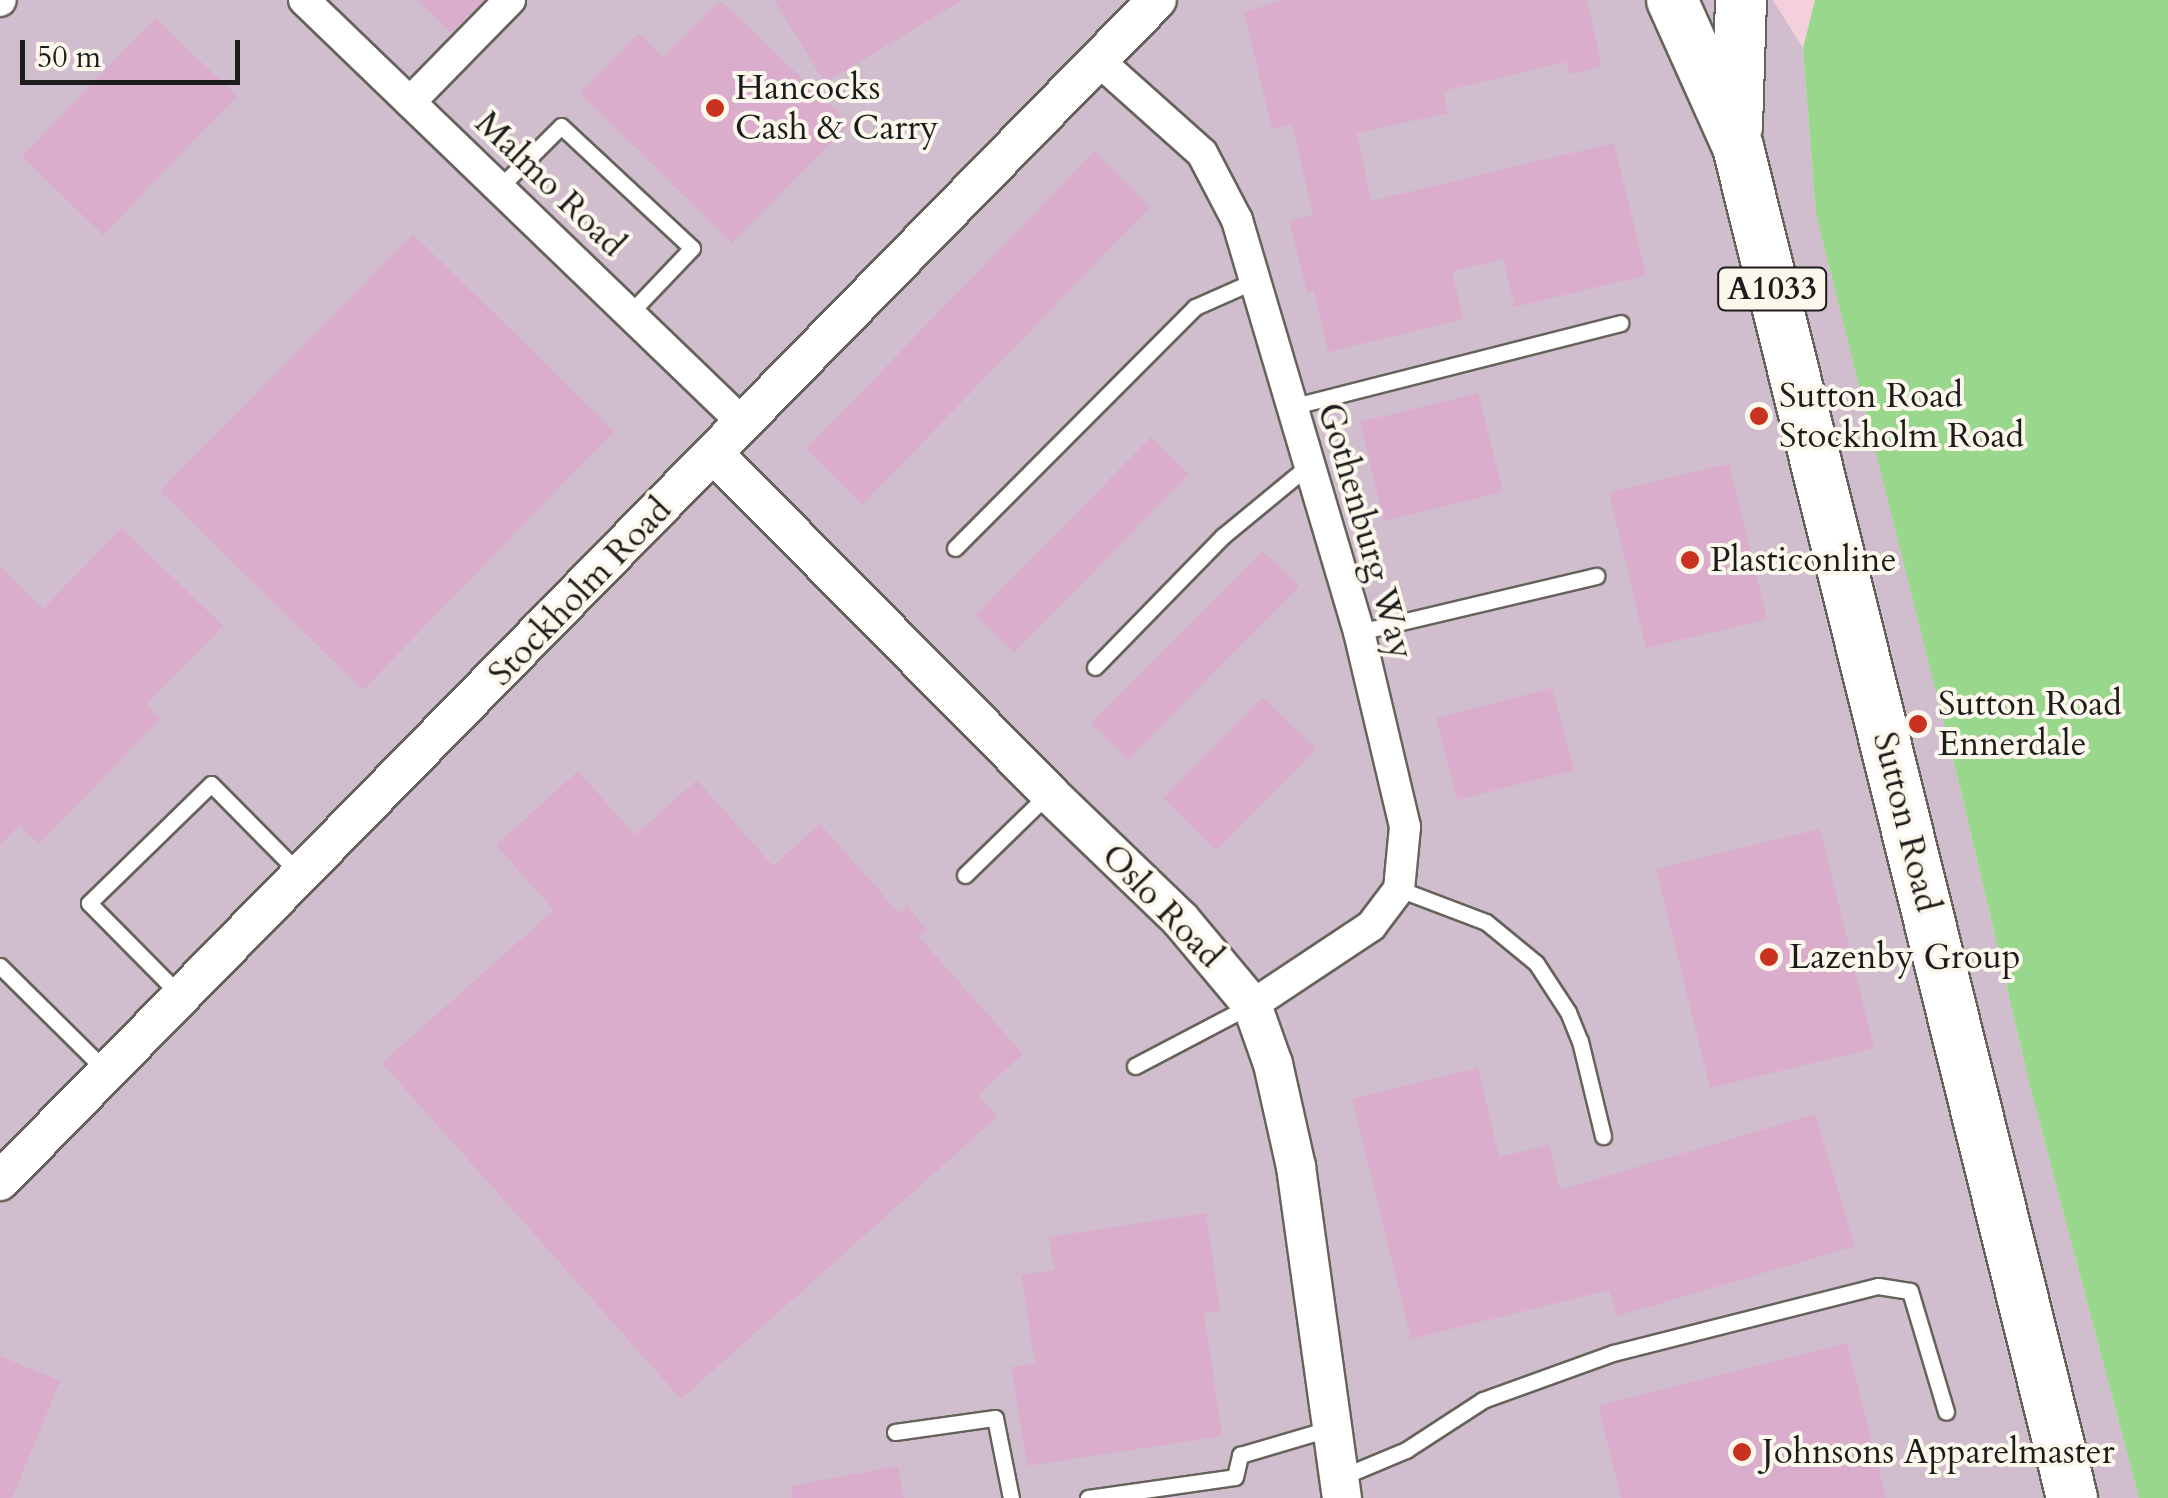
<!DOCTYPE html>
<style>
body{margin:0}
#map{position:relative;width:2168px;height:1498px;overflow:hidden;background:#efe8cc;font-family:Cardo,serif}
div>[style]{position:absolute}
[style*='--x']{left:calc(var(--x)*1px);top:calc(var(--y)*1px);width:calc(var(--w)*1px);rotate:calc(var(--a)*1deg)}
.built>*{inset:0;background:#f4cfdd}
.industrial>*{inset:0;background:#d0bdcd}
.green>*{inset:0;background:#99d78c}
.building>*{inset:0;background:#daadcd}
.roads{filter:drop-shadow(2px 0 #66635a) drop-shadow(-2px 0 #66635a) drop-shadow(0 2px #66635a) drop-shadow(0 -2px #66635a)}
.service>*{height:15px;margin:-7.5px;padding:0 7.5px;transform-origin:7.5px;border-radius:7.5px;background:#fff}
.minor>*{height:30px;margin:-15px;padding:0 15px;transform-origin:15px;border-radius:15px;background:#fff}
.tertiary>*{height:38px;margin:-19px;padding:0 19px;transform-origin:19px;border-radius:19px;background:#fff}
.trunk>*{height:50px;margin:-25px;padding:0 25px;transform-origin:25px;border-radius:25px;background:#fff}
.dots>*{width:28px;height:28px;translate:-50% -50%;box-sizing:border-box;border:5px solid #fbf7ec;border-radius:50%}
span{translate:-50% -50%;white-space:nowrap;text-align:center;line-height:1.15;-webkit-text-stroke:8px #fbf7ec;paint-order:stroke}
.shield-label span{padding:2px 8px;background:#fbf7ec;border:2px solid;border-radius:8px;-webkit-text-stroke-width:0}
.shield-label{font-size:32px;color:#1c1c1c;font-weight:700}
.poi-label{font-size:35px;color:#1c1c1c}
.left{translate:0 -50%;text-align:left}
.street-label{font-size:35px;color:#1c1c1c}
.scale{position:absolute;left:20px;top:40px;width:220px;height:45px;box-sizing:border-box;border:5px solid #1c1c1c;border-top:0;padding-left:12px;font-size:30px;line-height:35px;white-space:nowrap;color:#1c1c1c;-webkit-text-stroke:8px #fbf7ec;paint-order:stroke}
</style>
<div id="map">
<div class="built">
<i style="clip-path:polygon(1773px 0,1815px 0,1803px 48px)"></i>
</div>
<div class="industrial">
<i style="clip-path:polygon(0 0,1773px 0,1803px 48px,1816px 214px,1963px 800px,2030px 1086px,2139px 1498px,0 1498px)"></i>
</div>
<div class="green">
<i style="clip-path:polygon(1815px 0,2168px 0,2168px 1498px,2139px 1498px,2030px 1086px,1963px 800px,1816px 214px,1803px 48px)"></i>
</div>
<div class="building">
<i style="clip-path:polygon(417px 0,484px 0,451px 33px)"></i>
<i style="clip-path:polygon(720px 0,850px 124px,732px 243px,580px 93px,639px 33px,663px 57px)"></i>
<i style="clip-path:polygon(774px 0,962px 0,825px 83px)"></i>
<i style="clip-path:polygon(1282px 0,1587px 0,1602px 67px,1569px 74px,1566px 62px,1443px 91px,1448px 113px,1357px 133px,1371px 201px,1614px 143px,1646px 275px,1515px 307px,1503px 259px,1452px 271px,1463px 319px,1328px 352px,1314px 291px,1307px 293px,1289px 220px,1313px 215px,1292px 124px,1272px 129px,1244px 12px)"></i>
<i style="clip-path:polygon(155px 18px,237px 96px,103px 235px,22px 156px)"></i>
<i style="clip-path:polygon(1095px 151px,1150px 207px,862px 505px,806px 449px)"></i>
<i style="clip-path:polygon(413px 234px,614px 431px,363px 690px,160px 491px)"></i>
<i style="clip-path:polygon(1478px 393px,1503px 492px,1384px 521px,1360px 422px)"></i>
<i style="clip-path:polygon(1151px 437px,1189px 474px,1014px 653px,976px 615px)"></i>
<i style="clip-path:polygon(1729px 464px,1767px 619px,1646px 648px,1609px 492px)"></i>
<i style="clip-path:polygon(122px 528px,223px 626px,146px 705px,160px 719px,39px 844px,19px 825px,0 845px,0 566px,43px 609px)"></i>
<i style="clip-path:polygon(1263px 551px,1299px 586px,1128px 760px,1091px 723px)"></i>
<i style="clip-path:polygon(1552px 688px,1574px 770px,1457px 800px,1436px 718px)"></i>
<i style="clip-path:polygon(1263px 697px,1316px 749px,1216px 851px,1163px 798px)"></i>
<i style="clip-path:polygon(578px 771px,635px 835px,697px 780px,773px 866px,820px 824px,899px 913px,907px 906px,927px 929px,918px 936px,1023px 1054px,978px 1095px,997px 1117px,681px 1399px,382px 1063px,554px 910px,496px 845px)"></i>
<i style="clip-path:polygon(1820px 829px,1874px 1048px,1710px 1088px,1656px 869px)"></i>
<i style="clip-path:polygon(1478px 1068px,1499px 1157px,1549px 1145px,1560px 1190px,1815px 1114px,1855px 1246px,1617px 1316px,1609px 1290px,1411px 1339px,1352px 1099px)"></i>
<i style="clip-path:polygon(1206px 1213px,1220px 1310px,1204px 1313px,1222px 1436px,1027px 1466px,1011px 1367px,1035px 1363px,1021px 1275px,1054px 1270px,1049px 1237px)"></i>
<i style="clip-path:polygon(1847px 1343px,1886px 1498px,1621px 1498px,1598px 1406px)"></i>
<i style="clip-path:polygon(0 1356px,60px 1381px,12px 1498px,0 1498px)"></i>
<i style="clip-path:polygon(898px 1466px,904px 1498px,792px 1498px,791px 1486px)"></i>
</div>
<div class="roads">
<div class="service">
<i style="--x:500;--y:187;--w:86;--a:-45"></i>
<i style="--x:561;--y:126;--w:179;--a:43"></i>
<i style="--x:692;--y:248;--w:90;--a:133.6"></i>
<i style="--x:1291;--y:407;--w:340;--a:-14.3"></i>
<i style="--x:955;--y:548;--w:340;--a:-45.1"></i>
<i style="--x:1195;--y:307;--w:64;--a:-23.8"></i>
<i style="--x:1359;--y:632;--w:244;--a:-13.3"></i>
<i style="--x:1095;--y:667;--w:183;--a:-45.7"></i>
<i style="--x:1223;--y:536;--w:110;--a:-39.5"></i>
<i style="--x:965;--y:875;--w:117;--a:-44.3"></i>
<i style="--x:1399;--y:889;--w:93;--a:20.8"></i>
<i style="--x:1486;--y:922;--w:65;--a:39.4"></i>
<i style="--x:1536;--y:963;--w:59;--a:56.9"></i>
<i style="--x:1568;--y:1012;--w:31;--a:68"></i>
<i style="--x:1580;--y:1041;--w:98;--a:76.4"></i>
<i style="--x:0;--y:966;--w:148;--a:44.7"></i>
<i style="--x:179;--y:994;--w:128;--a:-134.7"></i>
<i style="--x:89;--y:903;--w:170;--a:-44.3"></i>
<i style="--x:211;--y:784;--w:127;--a:45.3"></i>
<i style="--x:1135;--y:1066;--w:131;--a:-27.7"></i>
<i style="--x:895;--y:1432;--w:101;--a:-8"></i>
<i style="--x:995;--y:1418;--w:82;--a:78.7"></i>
<i style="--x:1339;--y:1478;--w:73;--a:-22.7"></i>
<i style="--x:1406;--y:1450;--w:92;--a:-33"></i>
<i style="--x:1483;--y:1400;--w:138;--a:-19.9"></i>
<i style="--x:1613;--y:1353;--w:273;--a:-14.2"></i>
<i style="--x:1878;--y:1286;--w:32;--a:9"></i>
<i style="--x:1910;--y:1291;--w:126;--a:73.4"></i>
<i style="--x:1088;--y:1498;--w:148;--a:-8.1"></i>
<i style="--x:1235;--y:1477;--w:23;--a:-77"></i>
<i style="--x:1240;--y:1455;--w:96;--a:-16.4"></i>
</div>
<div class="minor">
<i style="--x:304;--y:0;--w:611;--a:43.94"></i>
<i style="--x:0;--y:1;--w:1;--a:-45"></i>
<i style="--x:1099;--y:61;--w:138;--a:41.8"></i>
<i style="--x:1202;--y:153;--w:76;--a:62.4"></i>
<i style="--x:1237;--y:220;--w:430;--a:73.5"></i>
<i style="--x:1359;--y:632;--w:200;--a:76.7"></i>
<i style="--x:1405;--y:827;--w:62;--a:95.5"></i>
<i style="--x:1399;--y:889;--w:46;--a:127.1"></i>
<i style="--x:1371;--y:926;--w:143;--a:146.4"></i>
<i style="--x:410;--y:102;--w:143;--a:-45.6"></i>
</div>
<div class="tertiary">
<i style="--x:714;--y:454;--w:477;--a:45.3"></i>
<i style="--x:1049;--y:793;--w:182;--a:43.9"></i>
<i style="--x:1180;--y:919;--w:112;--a:50.1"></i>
<i style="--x:1252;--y:1005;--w:63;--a:70.4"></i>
<i style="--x:1273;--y:1064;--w:106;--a:77.4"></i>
<i style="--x:1296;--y:1167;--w:334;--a:82.1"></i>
<i style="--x:0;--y:1181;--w:1653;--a:-45.59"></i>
</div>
<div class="trunk">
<i style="--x:1672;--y:0;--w:161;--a:65.8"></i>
<i style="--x:1738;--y:147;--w:1392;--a:76.11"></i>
<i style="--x:1737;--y:127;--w:127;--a:-88.2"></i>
</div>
</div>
<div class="dots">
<i style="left:715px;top:108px;background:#c8321e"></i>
<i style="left:1759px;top:416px;background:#c8321e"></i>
<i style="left:1690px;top:560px;background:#c8321e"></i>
<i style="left:1918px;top:724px;background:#c8321e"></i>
<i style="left:1769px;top:957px;background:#c8321e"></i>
<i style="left:1742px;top:1452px;background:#c8321e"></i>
</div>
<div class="shield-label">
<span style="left:1772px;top:289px">A1033</span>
</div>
<div class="poi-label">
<span class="left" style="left:735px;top:108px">Hancocks<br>Cash &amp; Carry</span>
<span class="left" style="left:1779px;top:416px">Sutton Road<br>Stockholm Road</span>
<span class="left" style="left:1710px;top:560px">Plasticonline</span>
<span class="left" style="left:1938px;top:724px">Sutton Road<br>Ennerdale</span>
<span class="left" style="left:1789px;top:957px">Lazenby Group</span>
<span class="left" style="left:1762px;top:1452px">Johnsons Apparelmaster</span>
</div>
<div class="street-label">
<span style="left:550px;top:184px;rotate:44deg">Malmo Road</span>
<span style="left:1366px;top:531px;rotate:74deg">Gothenburg Way</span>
<span style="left:580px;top:592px;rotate:-46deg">Stockholm Road</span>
<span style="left:1906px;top:822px;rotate:76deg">Sutton Road</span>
<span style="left:1162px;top:906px;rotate:46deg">Oslo Road</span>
</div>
<div class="scale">50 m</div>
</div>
